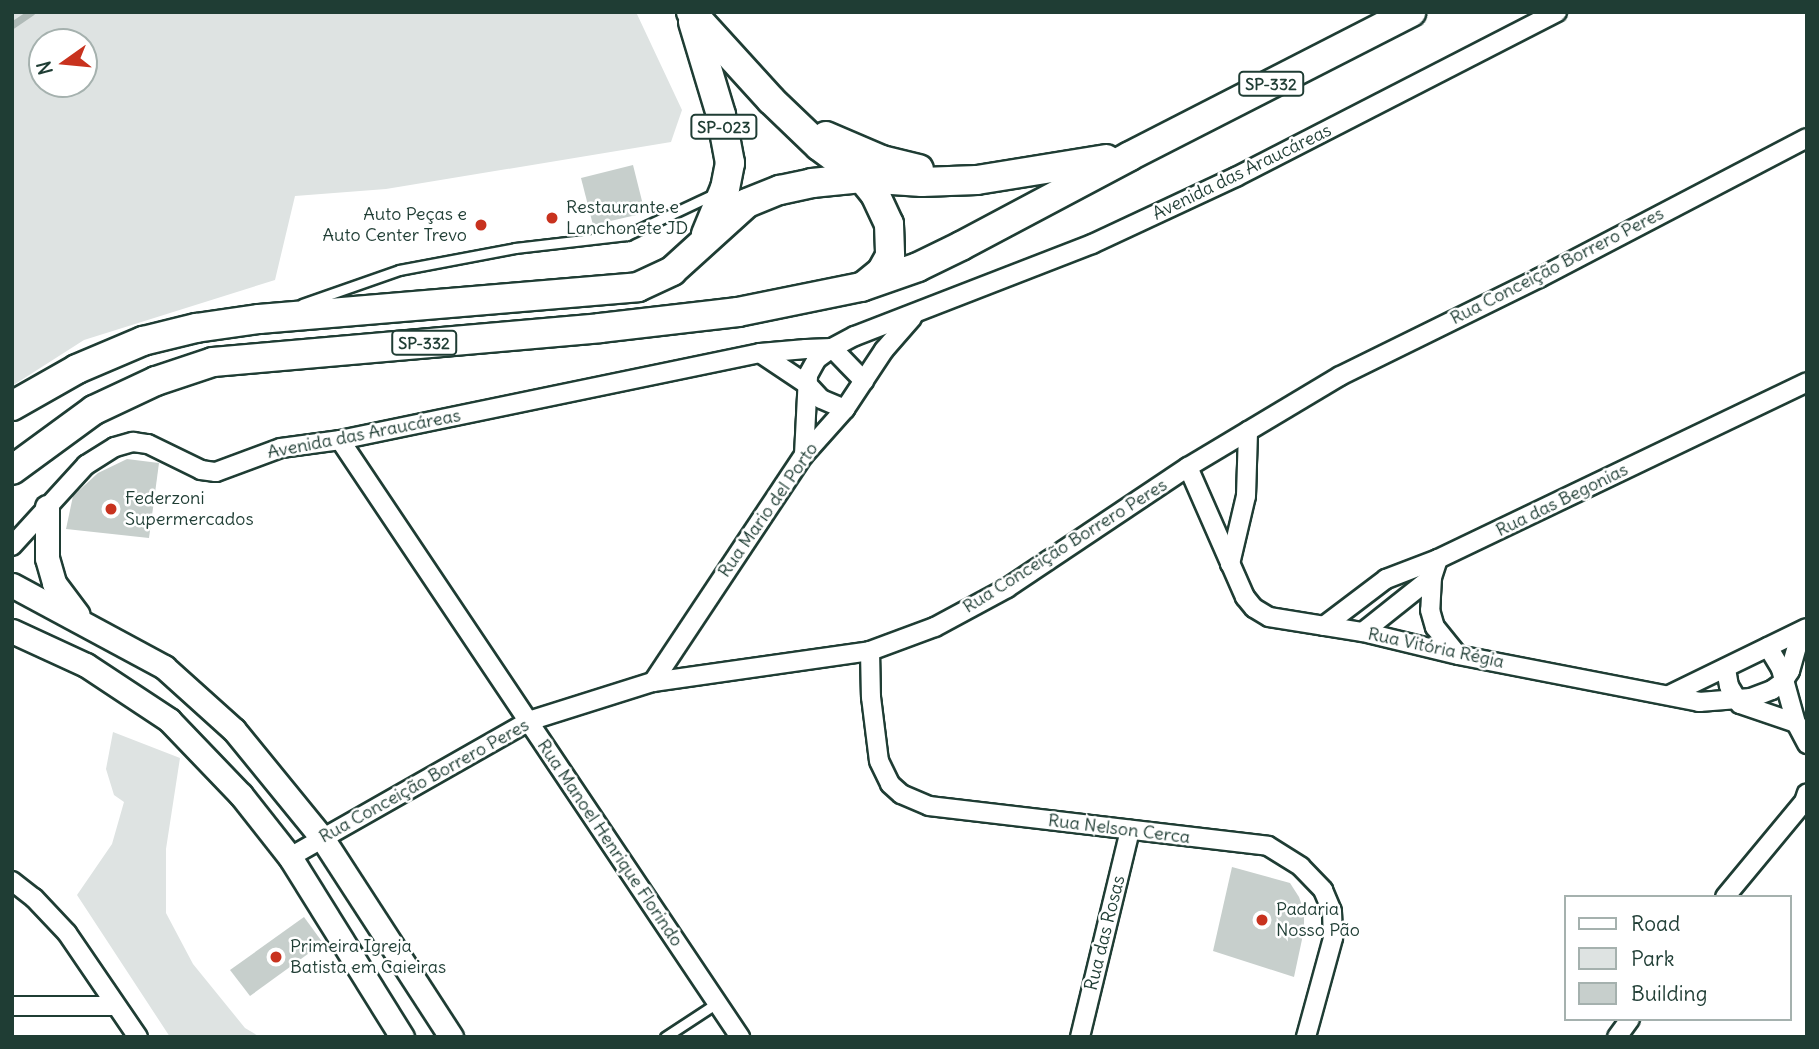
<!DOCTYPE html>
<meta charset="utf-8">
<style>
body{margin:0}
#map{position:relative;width:1819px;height:1049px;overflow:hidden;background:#fff;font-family:Delius,sans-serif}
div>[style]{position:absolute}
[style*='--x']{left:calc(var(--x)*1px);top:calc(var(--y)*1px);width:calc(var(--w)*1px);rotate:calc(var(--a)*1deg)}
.green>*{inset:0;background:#dee3e2}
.stream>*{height:7px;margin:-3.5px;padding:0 3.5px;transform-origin:3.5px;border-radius:3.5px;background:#afbab7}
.building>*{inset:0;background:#c7cfcc}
.roads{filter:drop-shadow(2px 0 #1f3d34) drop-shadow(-2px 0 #1f3d34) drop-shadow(0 2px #1f3d34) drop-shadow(0 -2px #1f3d34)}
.service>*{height:9px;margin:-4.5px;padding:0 4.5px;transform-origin:4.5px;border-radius:4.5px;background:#fff}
.minor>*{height:18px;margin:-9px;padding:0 9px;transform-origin:9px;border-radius:9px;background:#fff}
.tertiary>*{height:23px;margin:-11.5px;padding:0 11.5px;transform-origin:11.5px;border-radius:11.5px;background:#fff}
.primary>*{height:28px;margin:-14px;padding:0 14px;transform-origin:14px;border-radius:14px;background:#fff}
.dots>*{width:19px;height:19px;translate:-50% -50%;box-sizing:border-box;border:4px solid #fff;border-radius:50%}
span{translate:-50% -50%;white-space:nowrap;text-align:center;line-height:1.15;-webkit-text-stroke:5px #fff;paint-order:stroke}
.shield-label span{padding:2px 5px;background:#fff;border:2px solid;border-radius:5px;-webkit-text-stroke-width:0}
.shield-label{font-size:16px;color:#1f3d34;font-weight:700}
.street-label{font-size:18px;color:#1f3d34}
.poi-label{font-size:18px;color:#1f3d34}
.left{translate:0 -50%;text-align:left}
.right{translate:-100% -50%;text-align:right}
.frame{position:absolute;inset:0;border:14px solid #1f3d34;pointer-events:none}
.legend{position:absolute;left:1564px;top:895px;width:228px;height:126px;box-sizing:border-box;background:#fff;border:2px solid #a5b1ae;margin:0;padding:9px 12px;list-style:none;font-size:21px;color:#1f3d34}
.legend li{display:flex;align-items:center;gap:14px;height:35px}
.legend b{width:35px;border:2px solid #a5b1ae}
.north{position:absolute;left:28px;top:28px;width:70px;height:70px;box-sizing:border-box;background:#fff;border:2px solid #a5b1ae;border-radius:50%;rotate:255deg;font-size:19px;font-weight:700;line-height:28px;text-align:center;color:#1f3d34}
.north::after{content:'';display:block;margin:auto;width:24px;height:32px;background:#c8321e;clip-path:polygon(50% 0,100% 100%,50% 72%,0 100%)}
</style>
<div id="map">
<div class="green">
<i style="clip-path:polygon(evenodd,12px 12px,636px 12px,682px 110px,671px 142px,386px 189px,295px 196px,275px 280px,84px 340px,12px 386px,12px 12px,42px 42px,84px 42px,84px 84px,42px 84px,42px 42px)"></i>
<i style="clip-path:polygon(113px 732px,180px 758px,166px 849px,166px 913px,193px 964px,245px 1028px,260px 1037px,170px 1037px,77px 895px,112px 844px,124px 802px,114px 795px,106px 769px)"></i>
</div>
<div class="stream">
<i style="--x:12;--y:25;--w:23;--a:-34"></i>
</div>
<div class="building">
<i style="clip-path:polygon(633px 165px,645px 213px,593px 225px,581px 178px)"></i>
<i style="clip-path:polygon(127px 459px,159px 463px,149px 538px,66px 529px,73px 496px,98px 473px)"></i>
<i style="clip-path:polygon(1232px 867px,1290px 883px,1299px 897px,1304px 911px,1304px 930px,1294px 977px,1213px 951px)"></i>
<i style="clip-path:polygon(304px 917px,323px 943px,250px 996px,230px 970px)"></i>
</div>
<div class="roads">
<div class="service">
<i style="--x:302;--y:304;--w:103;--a:-19.3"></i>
<i style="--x:399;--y:270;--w:118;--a:-10.7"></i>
<i style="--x:515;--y:248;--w:113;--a:-6.6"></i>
<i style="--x:627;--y:235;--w:96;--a:-25.2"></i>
<i style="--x:665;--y:1037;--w:62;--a:-33.2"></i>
</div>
<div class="minor">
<i style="--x:760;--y:353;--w:58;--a:33.7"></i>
<i style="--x:808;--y:385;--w:19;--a:47"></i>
<i style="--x:821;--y:399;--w:26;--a:23"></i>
<i style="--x:340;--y:440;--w:719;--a:56.18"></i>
<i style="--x:804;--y:455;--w:80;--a:-87.1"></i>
<i style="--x:808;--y:375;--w:18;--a:-61"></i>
<i style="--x:817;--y:359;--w:19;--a:-36"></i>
<i style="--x:832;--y:348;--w:26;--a:-28"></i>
<i style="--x:855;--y:336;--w:254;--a:-21.2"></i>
<i style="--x:1092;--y:244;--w:159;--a:-25"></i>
<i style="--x:1236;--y:177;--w:361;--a:-27.2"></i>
<i style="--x:1188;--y:467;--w:142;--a:66.3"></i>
<i style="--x:1245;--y:597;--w:14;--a:51"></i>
<i style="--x:1254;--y:608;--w:17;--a:31"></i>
<i style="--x:1269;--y:617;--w:95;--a:9.1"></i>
<i style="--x:1363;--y:632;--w:98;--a:13.6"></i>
<i style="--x:1458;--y:655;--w:246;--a:11"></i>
<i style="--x:1699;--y:702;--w:52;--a:-4.4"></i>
<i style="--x:1751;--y:698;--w:22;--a:-21"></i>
<i style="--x:1772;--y:690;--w:14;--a:-36"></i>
<i style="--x:1783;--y:682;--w:13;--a:-58"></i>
<i style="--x:1790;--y:671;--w:41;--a:-74.2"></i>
<i style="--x:12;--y:546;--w:110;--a:-47.6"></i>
<i style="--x:86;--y:465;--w:34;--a:-32"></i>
<i style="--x:115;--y:447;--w:19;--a:-16"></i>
<i style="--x:133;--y:442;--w:15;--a:8"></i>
<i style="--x:148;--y:444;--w:59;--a:26.1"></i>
<i style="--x:201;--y:470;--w:15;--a:8"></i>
<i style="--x:216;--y:472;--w:69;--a:-20.3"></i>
<i style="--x:281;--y:448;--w:60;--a:-7.7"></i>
<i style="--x:340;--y:440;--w:429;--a:-11.7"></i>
<i style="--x:760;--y:353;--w:46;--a:-5"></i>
<i style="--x:806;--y:349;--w:26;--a:-2"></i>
<i style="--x:832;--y:348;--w:46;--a:45.9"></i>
<i style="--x:1438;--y:559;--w:19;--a:108"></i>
<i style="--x:1432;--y:577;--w:33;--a:93"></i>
<i style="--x:1430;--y:610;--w:18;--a:74"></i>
<i style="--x:1435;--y:627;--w:35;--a:51"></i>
<i style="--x:1230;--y:564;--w:70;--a:-76.8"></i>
<i style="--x:1246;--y:496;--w:65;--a:-88.2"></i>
<i style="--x:1324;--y:626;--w:78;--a:-37.2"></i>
<i style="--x:1386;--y:579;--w:56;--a:-21"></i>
<i style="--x:1438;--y:559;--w:409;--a:-25.6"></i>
<i style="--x:1363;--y:632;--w:88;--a:-38.6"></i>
<i style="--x:1768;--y:647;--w:26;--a:59"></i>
<i style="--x:1781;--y:669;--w:56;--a:74.5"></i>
<i style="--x:1796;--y:723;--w:24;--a:62"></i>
<i style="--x:870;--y:651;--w:46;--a:88.8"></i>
<i style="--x:871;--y:697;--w:64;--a:82.9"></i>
<i style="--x:879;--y:761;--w:25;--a:64"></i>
<i style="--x:890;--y:784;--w:15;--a:42"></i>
<i style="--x:901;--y:794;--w:30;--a:23"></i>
<i style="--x:929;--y:806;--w:341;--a:6.7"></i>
<i style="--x:1268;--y:846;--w:39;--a:32"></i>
<i style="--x:1301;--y:867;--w:32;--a:46"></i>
<i style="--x:1323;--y:890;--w:23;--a:67"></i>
<i style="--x:1332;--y:911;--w:27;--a:88"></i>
<i style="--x:1333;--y:938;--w:103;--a:105.3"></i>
<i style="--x:1726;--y:669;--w:17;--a:80"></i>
<i style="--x:1729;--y:686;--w:21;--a:59"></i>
<i style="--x:1740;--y:704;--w:59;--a:18.7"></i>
<i style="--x:653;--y:682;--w:273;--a:-56.4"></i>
<i style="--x:804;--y:455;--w:62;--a:-48.3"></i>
<i style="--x:845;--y:409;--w:71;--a:-56.5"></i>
<i style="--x:884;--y:350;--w:43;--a:-48.8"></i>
<i style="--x:1669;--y:695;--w:153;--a:-25.9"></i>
<i style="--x:290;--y:857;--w:275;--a:-29.6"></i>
<i style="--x:529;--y:721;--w:130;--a:-17.5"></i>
<i style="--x:653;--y:682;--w:219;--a:-8.1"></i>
<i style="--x:870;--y:651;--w:69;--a:-20.3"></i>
<i style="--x:935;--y:627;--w:82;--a:-28.4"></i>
<i style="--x:1007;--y:588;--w:218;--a:-33.8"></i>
<i style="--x:1188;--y:467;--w:177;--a:-30.9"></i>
<i style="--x:1340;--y:376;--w:222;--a:-26.2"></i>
<i style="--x:1539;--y:278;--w:302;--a:-27.6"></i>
<i style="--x:12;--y:881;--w:28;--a:38"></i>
<i style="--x:34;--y:898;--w:48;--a:46.7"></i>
<i style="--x:67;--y:933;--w:126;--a:55.7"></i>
<i style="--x:1725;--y:897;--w:124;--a:-50.3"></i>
<i style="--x:1804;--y:802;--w:9;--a:-72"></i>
<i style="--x:12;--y:1006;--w:104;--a:0"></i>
<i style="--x:1080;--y:1037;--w:213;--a:-76.4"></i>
<i style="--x:1617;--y:1037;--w:22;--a:-54"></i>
</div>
<div class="tertiary">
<i style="--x:47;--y:507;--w:51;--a:90"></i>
<i style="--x:47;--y:558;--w:26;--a:74"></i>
<i style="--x:54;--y:583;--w:39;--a:53"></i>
<i style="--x:12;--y:585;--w:173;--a:28.3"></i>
<i style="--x:164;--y:667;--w:94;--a:42"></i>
<i style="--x:234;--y:730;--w:139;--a:50.8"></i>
<i style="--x:322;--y:838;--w:237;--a:57"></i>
<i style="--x:12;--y:631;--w:81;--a:24.7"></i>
<i style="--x:86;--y:665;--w:100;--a:33.5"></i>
<i style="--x:169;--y:720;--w:104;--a:46.2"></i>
<i style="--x:241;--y:795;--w:79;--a:51.7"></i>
<i style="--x:290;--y:857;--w:212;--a:58.1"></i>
</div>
<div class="primary">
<i style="--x:691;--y:12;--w:119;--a:47.7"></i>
<i style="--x:771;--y:100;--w:66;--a:43.8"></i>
<i style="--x:819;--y:146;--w:54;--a:36.7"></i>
<i style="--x:862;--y:178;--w:21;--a:51"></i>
<i style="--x:875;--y:194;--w:33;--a:65"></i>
<i style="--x:889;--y:224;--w:32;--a:88"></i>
<i style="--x:890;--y:256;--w:18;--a:119"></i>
<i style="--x:881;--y:272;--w:19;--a:141"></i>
<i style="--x:693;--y:22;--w:97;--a:73.2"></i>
<i style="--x:721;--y:115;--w:49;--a:79.4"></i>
<i style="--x:730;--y:163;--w:25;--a:101"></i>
<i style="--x:725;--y:188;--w:50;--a:112.4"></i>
<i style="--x:826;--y:136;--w:61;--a:23.2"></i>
<i style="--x:882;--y:160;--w:38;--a:14"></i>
<i style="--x:12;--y:406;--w:75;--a:-29.6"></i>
<i style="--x:77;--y:369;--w:72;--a:-23"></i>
<i style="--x:143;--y:341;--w:55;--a:-13.8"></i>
<i style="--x:196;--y:328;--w:64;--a:-8.1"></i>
<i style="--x:259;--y:319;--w:380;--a:-4.8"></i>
<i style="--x:638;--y:287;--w:38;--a:-25"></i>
<i style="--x:672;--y:271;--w:101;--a:-42.2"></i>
<i style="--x:747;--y:203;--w:35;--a:-22"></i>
<i style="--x:780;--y:190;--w:33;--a:-12"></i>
<i style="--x:812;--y:183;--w:50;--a:-5.7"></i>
<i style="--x:862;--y:178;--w:60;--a:3.8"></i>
<i style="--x:922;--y:182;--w:55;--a:-2.1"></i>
<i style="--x:977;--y:180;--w:131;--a:-9.2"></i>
<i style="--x:12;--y:470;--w:102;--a:-36.2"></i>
<i style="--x:94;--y:410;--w:68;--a:-25.1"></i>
<i style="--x:156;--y:381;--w:60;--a:-18.4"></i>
<i style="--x:213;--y:362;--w:388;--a:-5"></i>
<i style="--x:600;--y:328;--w:139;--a:-6.6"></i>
<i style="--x:738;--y:312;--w:126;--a:-11.5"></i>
<i style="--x:861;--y:287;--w:60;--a:-19.3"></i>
<i style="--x:918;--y:267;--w:48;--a:-26"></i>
<i style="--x:961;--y:246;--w:191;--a:-28"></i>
<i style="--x:1130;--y:156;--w:316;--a:-27.1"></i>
</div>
</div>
<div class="dots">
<i style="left:552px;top:218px;background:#c8321e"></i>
<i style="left:481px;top:225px;background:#c8321e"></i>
<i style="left:111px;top:509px;background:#c8321e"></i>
<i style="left:1262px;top:920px;background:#c8321e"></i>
<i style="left:276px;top:957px;background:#c8321e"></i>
</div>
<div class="shield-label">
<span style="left:1271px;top:84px">SP-332</span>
<span style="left:724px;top:127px">SP-023</span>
<span style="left:424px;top:343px">SP-332</span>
</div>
<div class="street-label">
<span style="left:1242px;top:172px;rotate:-26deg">Avenida das Araucáreas</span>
<span style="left:1557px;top:266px;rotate:-27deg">Rua Conceição Borrero Peres</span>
<span style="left:364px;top:434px;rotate:-11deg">Avenida das Araucáreas</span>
<span style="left:1562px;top:500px;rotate:-26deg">Rua das Begonias</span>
<span style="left:768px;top:510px;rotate:-55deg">Rua Mario del Porto</span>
<span style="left:1065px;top:546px;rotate:-32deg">Rua Conceição Borrero Peres</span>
<span style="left:1436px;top:648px;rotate:12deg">Rua Vitória Régia</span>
<span style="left:424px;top:781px;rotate:-29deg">Rua Conceição Borrero Peres</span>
<span style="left:1119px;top:829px;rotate:7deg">Rua Nelson Cerca</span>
<span style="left:610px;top:843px;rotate:56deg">Rua Manoel Henrique Florindo</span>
<span style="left:1105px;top:933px;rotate:-76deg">Rua das Rosas</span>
</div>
<div class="poi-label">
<span class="left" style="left:566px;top:218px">Restaurante e<br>Lanchonete JD</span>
<span class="right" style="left:467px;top:225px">Auto Peças e<br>Auto Center Trevo</span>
<span class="left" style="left:125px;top:509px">Federzoni<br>Supermercados</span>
<span class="left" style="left:1276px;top:920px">Padaria<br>Nosso Pão</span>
<span class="left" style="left:290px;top:957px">Primeira Igreja<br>Batista em Caieiras</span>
</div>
<div class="frame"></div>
<ul class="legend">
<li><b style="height:9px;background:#fff"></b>Road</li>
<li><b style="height:19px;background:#dee3e2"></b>Park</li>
<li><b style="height:19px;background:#c7cfcc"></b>Building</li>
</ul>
<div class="north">N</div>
</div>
